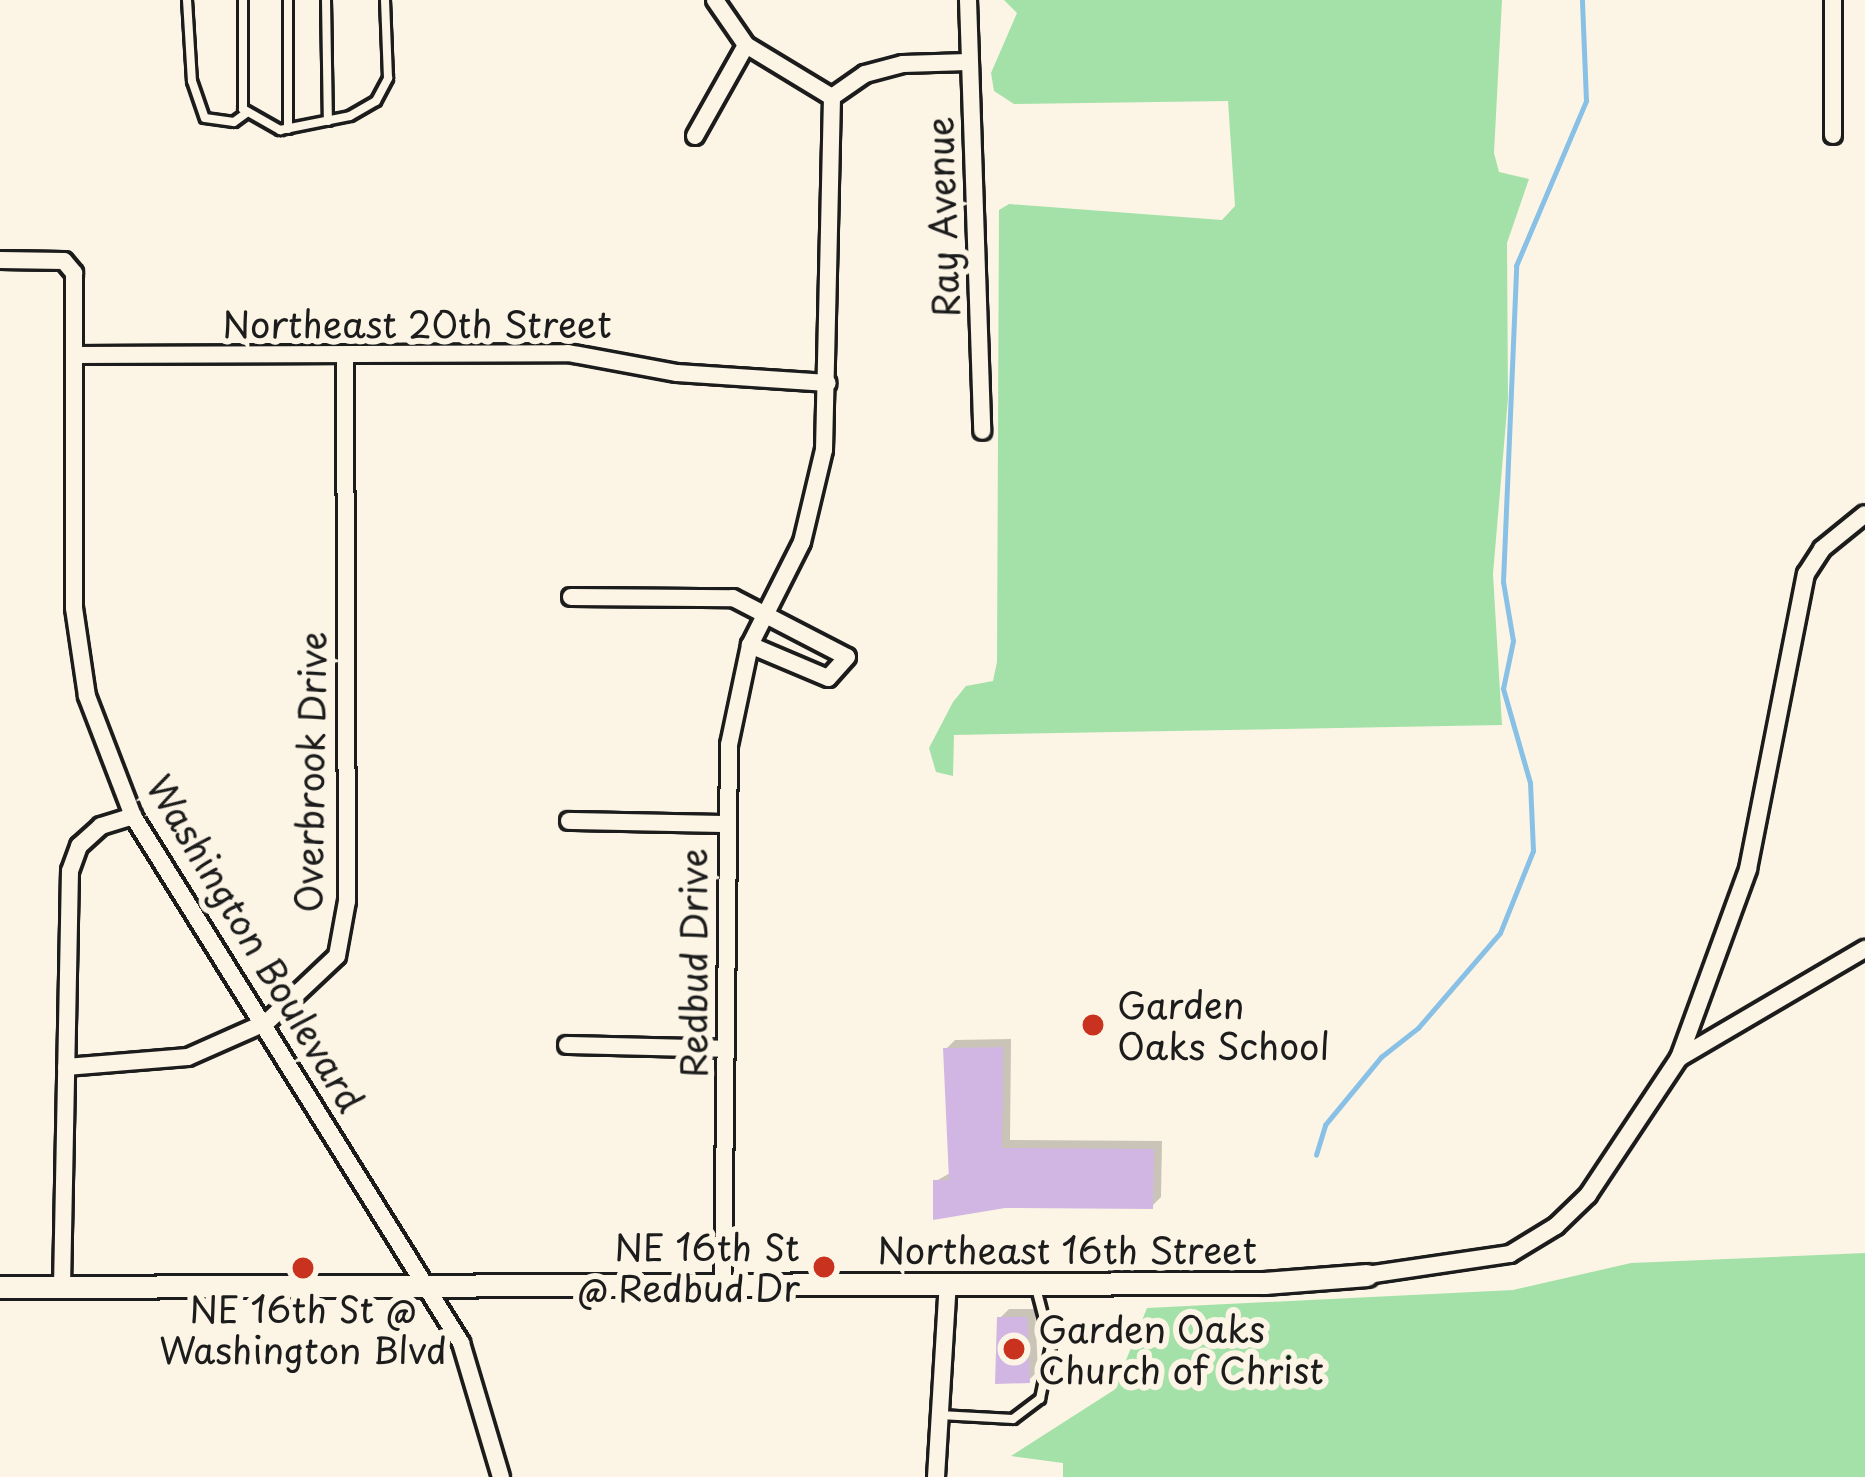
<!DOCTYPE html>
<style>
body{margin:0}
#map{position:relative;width:1865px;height:1477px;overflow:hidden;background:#fcf5e5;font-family:"Playpen Sans",sans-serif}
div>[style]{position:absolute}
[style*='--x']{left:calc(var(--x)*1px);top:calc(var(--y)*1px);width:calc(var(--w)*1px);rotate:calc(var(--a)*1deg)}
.green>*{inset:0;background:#a4e1a8}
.shadow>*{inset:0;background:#0003}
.stream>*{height:4.5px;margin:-2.25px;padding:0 2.25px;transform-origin:2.25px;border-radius:2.25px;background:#88c0e6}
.building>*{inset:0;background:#d1b6e4}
.roads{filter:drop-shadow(3px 0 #1c1c1c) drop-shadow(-3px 0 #1c1c1c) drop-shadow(0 3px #1c1c1c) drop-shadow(0 -3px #1c1c1c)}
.service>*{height:8px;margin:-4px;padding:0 4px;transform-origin:4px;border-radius:4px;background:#fcf5e5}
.minor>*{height:16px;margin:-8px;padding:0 8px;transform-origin:8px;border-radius:8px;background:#fcf5e5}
.tertiary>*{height:21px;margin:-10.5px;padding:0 10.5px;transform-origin:10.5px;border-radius:10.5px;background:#fcf5e5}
.dots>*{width:33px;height:33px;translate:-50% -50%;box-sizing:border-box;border:6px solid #fcf5e5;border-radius:50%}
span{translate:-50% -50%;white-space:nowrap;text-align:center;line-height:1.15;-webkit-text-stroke:12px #fcf5e5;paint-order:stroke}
.street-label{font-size:36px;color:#1c1c1c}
.poi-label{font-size:36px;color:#1c1c1c}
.left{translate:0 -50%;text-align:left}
.right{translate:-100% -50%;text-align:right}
</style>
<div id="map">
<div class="green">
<i style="clip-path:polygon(1004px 0,1502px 0,1494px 153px,1499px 172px,1529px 179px,1507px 243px,1508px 398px,1493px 574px,1502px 725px,954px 735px,953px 776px,936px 772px,929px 748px,953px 702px,966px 686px,993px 681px,997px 662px,999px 210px,1009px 204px,1222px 220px,1235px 206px,1228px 101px,1014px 104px,994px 91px,991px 73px,1017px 13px)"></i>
<i style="clip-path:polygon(1865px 1253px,1865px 1477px,1063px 1477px,1063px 1463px,1011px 1456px,1114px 1390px,1147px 1308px,1513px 1290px,1631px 1263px)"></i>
</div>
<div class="shadow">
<i style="clip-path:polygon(1011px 1039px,1010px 1140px,1162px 1141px,1161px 1197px,1152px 1206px,1005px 1205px,936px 1217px,936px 1181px,952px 1172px,946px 1049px,955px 1040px)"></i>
<i style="clip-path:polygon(1009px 1309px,1035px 1309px,1038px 1371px,1029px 1380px,1000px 1318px)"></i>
</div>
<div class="stream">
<i style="--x:1316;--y:1155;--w:31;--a:-73"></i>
<i style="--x:1325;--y:1125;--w:88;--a:-50.5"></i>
<i style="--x:1381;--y:1057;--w:47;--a:-38.1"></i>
<i style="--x:1418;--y:1028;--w:125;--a:-49.2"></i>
<i style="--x:1500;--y:933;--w:88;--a:-68.1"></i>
<i style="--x:1533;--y:851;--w:68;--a:-92.5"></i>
<i style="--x:1530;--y:783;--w:98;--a:-106"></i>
<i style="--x:1503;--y:689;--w:49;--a:-78.2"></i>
<i style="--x:1513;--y:641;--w:60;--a:-99.6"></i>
<i style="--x:1503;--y:582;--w:316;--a:-87.6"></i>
<i style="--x:1516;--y:266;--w:179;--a:-67"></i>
<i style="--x:1586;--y:101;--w:101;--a:-92.3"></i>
</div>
<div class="building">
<i style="clip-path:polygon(1003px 1047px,1002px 1148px,1154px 1149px,1153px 1209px,1005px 1208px,933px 1220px,933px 1180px,949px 1180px,943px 1048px)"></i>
<i style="clip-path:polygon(997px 1317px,1027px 1317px,1030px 1383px,995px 1384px)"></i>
</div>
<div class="roads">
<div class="service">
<i style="--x:187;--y:0;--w:81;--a:86.5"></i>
<i style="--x:192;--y:81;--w:39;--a:71"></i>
<i style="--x:205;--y:118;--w:29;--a:8"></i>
<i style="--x:234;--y:122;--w:14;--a:-36"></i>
<i style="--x:243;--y:0;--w:109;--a:90"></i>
<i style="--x:243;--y:109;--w:43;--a:29.6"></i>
<i style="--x:280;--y:130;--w:71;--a:-11.3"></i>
<i style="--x:350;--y:116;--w:30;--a:-30"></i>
<i style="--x:376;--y:101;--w:26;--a:-62"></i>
<i style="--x:388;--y:78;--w:78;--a:-92.2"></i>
<i style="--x:288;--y:0;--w:129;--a:90"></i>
<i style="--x:326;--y:0;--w:121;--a:89.1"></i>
<i style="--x:940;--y:1415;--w:73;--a:3.1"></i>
<i style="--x:1013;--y:1419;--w:34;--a:-37"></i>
<i style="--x:1040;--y:1399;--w:54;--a:-78.3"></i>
<i style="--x:1051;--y:1346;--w:64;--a:-104.5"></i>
</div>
<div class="minor">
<i style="--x:715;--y:0;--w:55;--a:55.4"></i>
<i style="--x:746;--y:45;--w:100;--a:31.2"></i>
<i style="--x:968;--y:0;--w:431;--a:88.1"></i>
<i style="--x:1833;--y:0;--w:135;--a:90"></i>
<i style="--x:832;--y:97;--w:40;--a:-34.9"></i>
<i style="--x:865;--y:74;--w:39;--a:-15"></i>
<i style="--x:903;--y:64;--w:65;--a:-1.8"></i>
<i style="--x:695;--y:136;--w:104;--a:-60.7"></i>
<i style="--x:0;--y:260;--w:64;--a:0.9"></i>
<i style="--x:64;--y:261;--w:16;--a:50"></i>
<i style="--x:74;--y:273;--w:335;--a:90"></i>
<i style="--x:74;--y:608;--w:89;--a:81.6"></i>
<i style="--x:87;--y:696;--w:129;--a:69"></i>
<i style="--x:133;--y:816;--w:621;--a:58.1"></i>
<i style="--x:461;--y:1343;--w:140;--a:73.4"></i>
<i style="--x:75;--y:355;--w:493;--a:-0.2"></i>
<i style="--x:568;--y:353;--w:111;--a:10.4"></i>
<i style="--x:677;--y:373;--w:151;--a:3.8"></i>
<i style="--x:571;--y:597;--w:162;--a:0.4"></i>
<i style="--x:733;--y:598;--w:128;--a:27.4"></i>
<i style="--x:847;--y:657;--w:28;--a:132"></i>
<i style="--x:828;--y:678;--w:85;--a:-157.1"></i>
<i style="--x:569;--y:821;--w:158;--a:1.1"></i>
<i style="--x:567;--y:1045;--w:159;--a:1.4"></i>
<i style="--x:1679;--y:1058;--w:201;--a:-69.9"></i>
<i style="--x:1748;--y:869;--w:301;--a:-78.9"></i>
<i style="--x:1806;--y:574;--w:30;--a:-57"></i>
<i style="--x:1822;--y:549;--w:55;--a:-39.1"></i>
<i style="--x:66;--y:1067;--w:122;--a:-4.7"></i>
<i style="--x:188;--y:1057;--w:86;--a:-23.9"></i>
<i style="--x:267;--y:1022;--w:96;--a:-43.3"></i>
<i style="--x:337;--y:956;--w:56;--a:-79.7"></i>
<i style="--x:347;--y:901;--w:546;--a:-90.21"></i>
<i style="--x:1367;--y:1275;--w:145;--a:-8.4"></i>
<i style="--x:1510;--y:1254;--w:54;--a:-31.3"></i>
<i style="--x:1556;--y:1226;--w:45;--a:-44.1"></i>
<i style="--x:1588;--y:1195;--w:164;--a:-56.4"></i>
<i style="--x:1679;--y:1058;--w:216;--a:-30.4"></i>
<i style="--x:723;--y:1283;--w:538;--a:-89.36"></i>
<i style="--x:729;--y:745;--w:102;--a:-78.1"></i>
<i style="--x:750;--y:645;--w:115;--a:-63.2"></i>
<i style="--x:802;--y:542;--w:95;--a:-76.6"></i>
<i style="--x:824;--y:450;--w:353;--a:-88.7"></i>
<i style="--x:62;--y:1287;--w:416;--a:-88.9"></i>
<i style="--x:70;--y:871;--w:27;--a:-70"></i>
<i style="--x:79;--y:846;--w:30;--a:-42"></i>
<i style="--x:101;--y:826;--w:34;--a:-17"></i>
<i style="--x:936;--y:1477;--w:195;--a:-86.5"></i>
</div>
<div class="tertiary">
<i style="--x:0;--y:1287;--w:1265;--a:-0.18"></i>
<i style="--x:1265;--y:1283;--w:102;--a:-4.5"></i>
</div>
</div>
<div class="dots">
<i style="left:1093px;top:1025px;background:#c8321e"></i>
<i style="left:824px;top:1267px;background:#c8321e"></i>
<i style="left:303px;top:1268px;background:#c8321e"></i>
<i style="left:1014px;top:1349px;background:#c8321e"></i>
</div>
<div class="street-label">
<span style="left:942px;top:217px;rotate:-92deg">Ray Avenue</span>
<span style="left:417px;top:324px">Northeast 20th Street</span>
<span style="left:310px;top:772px;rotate:-89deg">Overbrook Drive</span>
<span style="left:256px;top:943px;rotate:59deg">Washington Boulevard</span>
<span style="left:693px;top:963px;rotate:-90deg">Redbud Drive</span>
<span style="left:1067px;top:1250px">Northeast 16th Street</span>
</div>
<div class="poi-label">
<span class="left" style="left:1117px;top:1025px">Garden<br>Oaks School</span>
<span class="right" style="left:800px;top:1267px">NE 16th St<br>@ Redbud Dr</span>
<span style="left:303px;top:1329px">NE 16th St @<br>Washington Blvd</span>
<span class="left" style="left:1038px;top:1349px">Garden Oaks<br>Church of Christ</span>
</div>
</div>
